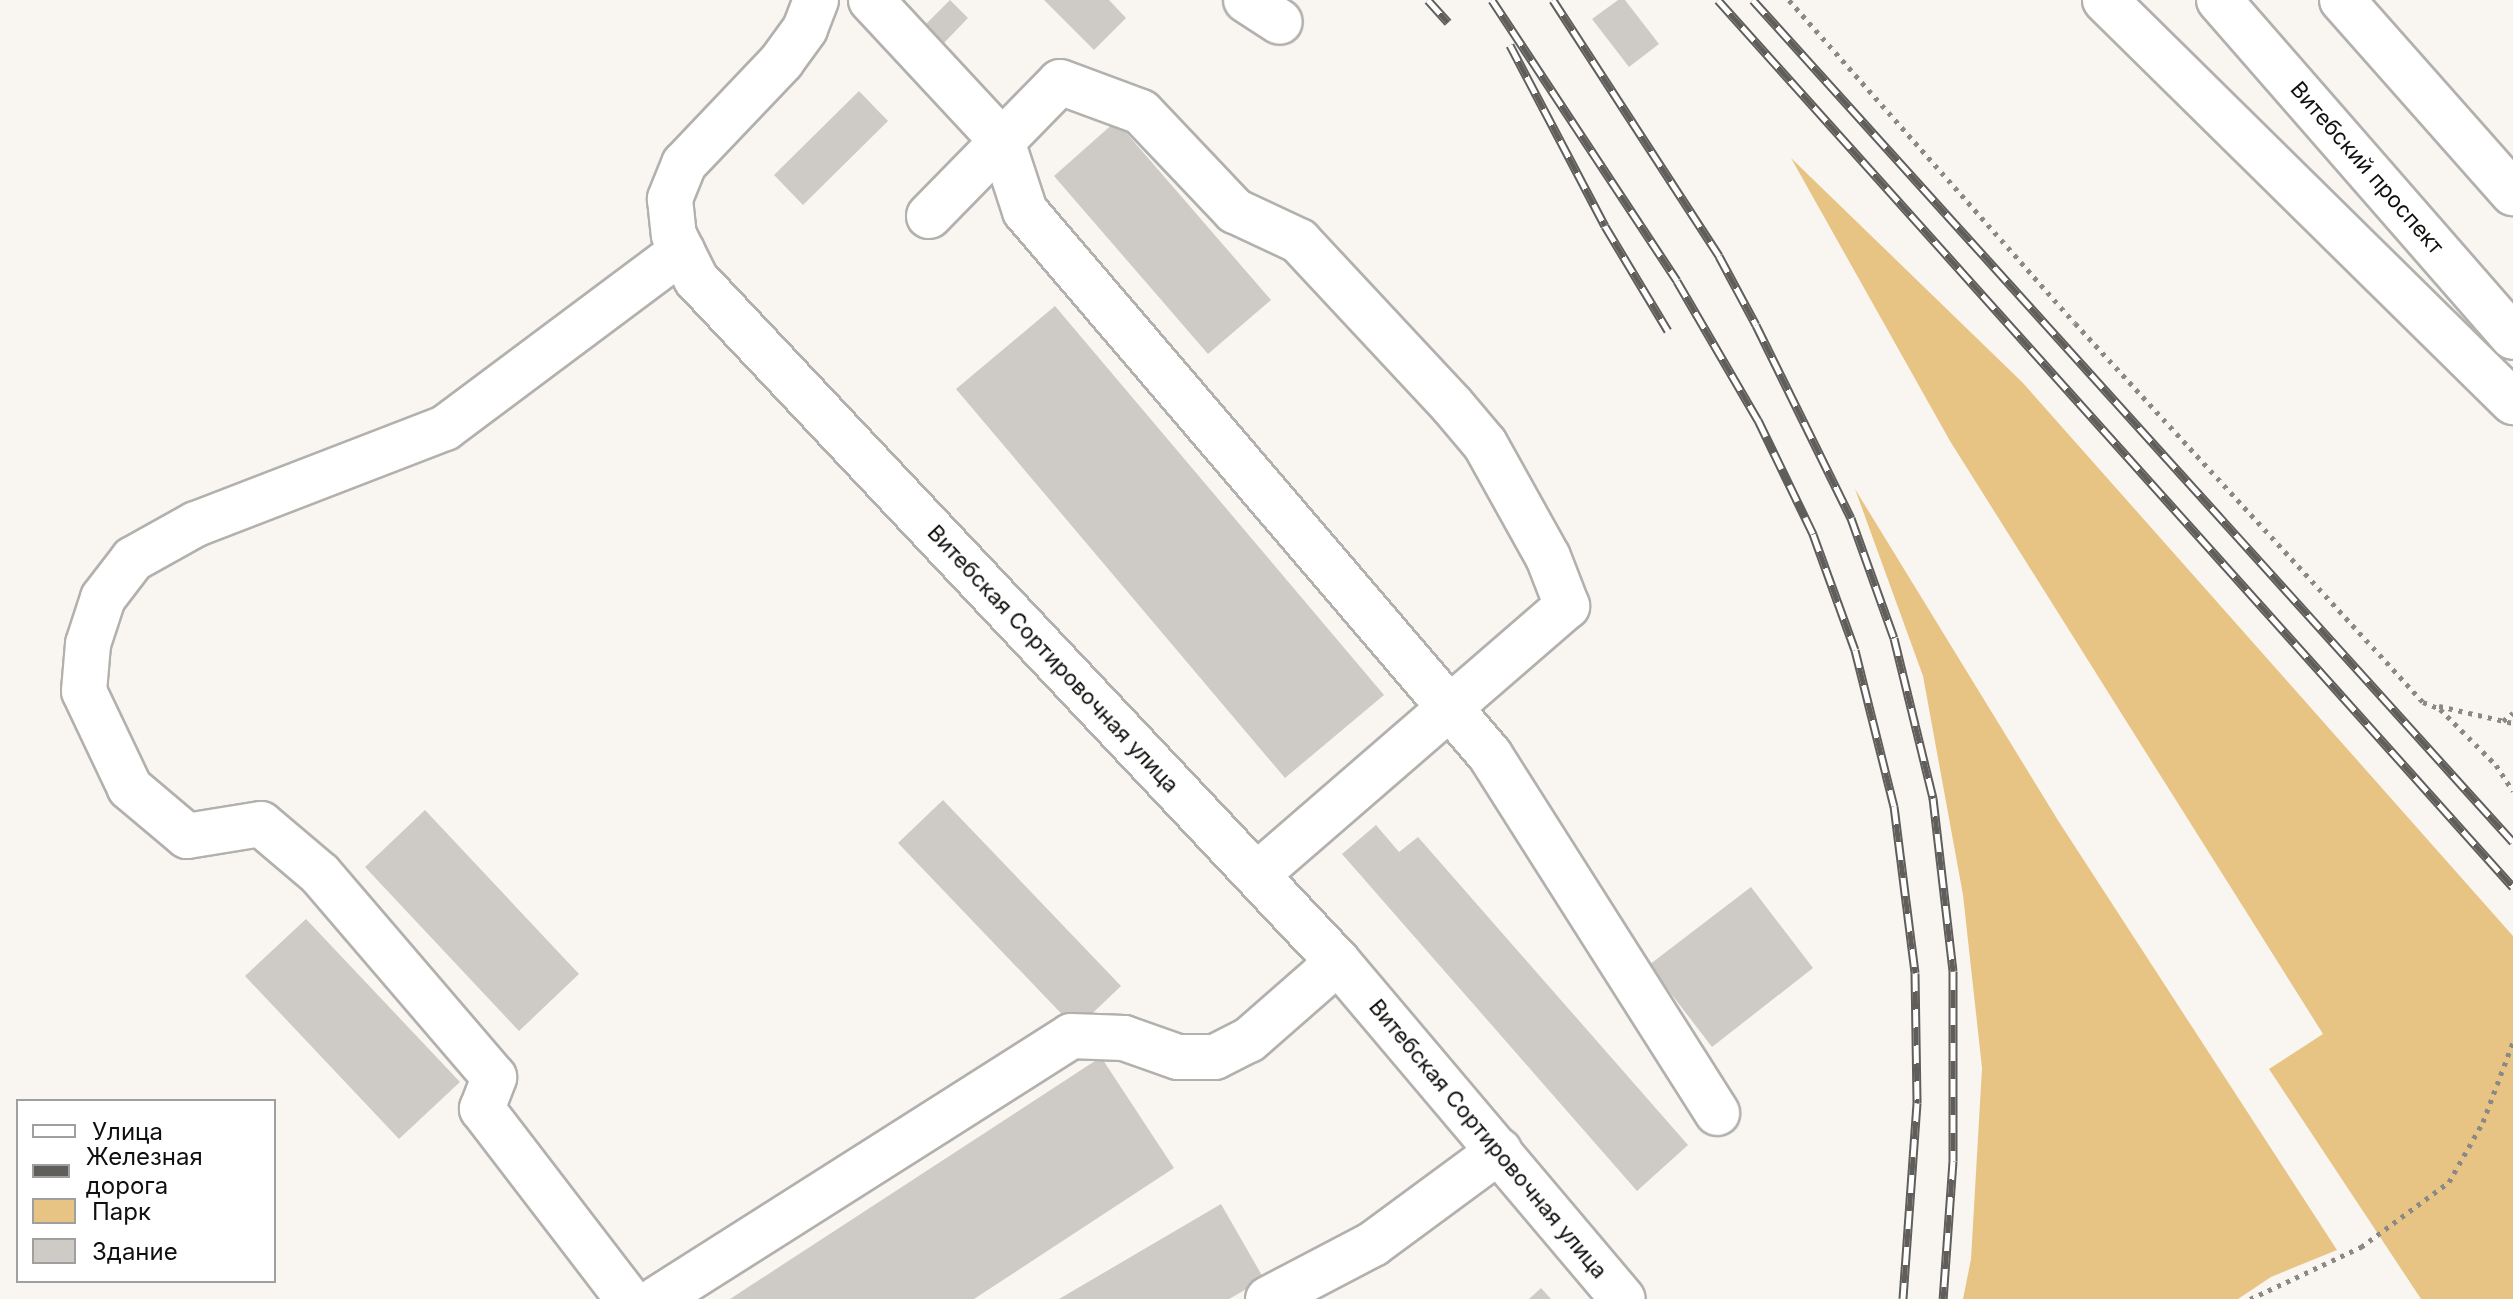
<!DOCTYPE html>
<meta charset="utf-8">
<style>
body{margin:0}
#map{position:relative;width:2513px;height:1299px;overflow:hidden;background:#f9f6f2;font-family:Inter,sans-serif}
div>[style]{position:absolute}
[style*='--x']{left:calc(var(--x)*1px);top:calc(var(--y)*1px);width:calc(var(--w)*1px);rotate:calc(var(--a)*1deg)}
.green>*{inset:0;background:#e8c484}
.building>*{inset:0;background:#cecbc7}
.path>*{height:5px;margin-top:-2.5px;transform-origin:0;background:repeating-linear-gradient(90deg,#8b8986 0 4px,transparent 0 10px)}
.roads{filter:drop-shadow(2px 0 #b3b1ad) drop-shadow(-2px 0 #b3b1ad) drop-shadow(0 2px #b3b1ad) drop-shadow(0 -2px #b3b1ad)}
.minor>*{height:44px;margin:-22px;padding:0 22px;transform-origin:22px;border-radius:22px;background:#fff}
.major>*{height:44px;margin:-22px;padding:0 22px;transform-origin:22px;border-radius:22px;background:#fff}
.rail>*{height:9px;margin-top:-4.5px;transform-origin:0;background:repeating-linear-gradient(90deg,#fff 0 18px,#5f5e5b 0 36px);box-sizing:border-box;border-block:2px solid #5f5e5b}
span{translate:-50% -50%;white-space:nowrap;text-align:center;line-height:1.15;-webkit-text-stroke:6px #fff;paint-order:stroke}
.street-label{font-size:22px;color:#10100e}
.legend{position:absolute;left:16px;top:1099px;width:260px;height:184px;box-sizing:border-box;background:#fff;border:2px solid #9f9f9f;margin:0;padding:10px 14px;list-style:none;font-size:24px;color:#10100e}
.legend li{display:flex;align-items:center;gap:16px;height:40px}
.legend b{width:40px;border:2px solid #9f9f9f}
</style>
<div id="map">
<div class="green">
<i style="clip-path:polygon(1791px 158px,2023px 383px,2513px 936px,2513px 1299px,2421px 1299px,2269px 1069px,2323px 1034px,1950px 441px)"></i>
<i style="clip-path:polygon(1855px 489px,2059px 822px,2337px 1250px,2271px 1277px,2238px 1299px,1963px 1299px,1971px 1259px,1982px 1068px,1963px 895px,1923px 676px)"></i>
</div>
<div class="building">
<i style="clip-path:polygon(950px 0,968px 18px,941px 46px,923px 27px)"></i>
<i style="clip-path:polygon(1044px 0,1109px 0,1126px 18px,1094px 50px)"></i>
<i style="clip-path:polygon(1618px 0,1625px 0,1659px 44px,1629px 67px,1592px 19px)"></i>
<i style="clip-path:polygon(859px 91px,888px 121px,803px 205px,774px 175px)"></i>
<i style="clip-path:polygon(1116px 121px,1271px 300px,1208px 354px,1054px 176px)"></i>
<i style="clip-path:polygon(1055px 306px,1384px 695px,1285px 778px,956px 389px)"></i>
<i style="clip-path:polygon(943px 800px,1121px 986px,1076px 1029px,898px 843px)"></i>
<i style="clip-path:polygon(425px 810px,579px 974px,519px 1031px,365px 867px)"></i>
<i style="clip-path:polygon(1376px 825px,1399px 852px,1418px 837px,1688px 1145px,1637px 1191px,1342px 854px)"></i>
<i style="clip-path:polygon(1751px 887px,1813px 968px,1712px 1047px,1649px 965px)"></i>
<i style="clip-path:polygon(306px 919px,460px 1082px,399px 1139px,245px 976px)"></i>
<i style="clip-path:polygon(1101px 1057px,1174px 1168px,974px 1299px,730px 1299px)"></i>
<i style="clip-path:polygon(1221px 1204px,1264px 1279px,1229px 1299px,1059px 1299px)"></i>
<i style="clip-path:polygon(1541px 1288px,1551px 1299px,1529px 1299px)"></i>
</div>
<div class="path">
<i style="--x:1789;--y:0;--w:431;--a:48.5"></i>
<i style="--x:2075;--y:323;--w:515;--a:47.44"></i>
<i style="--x:2423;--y:702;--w:18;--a:22"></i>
<i style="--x:2440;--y:709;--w:79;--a:45"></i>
<i style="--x:2496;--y:765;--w:31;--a:57"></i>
<i style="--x:2439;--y:706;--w:76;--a:12.9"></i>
<i style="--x:2503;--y:721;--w:13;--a:-39"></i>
<i style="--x:2250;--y:1299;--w:123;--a:-25.1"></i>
<i style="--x:2361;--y:1247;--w:109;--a:-36.5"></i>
<i style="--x:2449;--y:1182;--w:69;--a:-60.5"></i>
<i style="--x:2483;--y:1122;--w:85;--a:-69.4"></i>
</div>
<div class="roads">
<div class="minor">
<i style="--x:816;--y:0;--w:31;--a:111"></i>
<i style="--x:805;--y:29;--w:39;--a:126"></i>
<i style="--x:782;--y:61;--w:142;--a:133.6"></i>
<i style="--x:684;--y:164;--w:38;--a:112"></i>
<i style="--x:670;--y:199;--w:36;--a:84"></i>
<i style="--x:674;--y:235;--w:49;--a:63.4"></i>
<i style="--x:696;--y:279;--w:937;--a:46.77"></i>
<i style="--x:1338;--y:962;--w:441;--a:49.8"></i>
<i style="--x:871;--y:0;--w:192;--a:47.1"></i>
<i style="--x:1002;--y:141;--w:74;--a:71.8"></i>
<i style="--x:1025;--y:211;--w:716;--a:49.48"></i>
<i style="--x:1490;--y:755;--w:424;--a:57.6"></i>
<i style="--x:1246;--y:0;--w:40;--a:32.9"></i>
<i style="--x:929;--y:216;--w:187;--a:-45.6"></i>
<i style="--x:1060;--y:82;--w:86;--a:20.3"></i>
<i style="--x:1141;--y:112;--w:137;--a:46.5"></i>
<i style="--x:1235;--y:211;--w:71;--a:25.1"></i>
<i style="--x:1299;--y:241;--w:224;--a:47"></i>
<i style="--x:1452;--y:405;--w:51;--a:49.8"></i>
<i style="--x:1485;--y:444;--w:129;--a:60.9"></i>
<i style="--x:1548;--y:557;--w:53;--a:68.8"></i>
<i style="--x:1567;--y:606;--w:410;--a:139.1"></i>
<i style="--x:628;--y:1299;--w:240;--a:-127.5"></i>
<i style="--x:482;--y:1109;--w:34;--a:-69"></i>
<i style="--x:494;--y:1077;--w:267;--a:-130.6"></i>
<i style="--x:320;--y:874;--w:77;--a:-139.7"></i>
<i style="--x:261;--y:824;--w:75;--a:170.8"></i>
<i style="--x:187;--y:836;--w:75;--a:-139.9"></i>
<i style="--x:130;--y:788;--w:107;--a:-115.4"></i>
<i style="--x:84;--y:691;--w:47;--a:-85.1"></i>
<i style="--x:88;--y:644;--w:48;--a:-71.9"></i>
<i style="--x:103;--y:598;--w:49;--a:-52.4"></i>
<i style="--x:133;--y:559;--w:72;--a:-29.1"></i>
<i style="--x:196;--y:524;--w:267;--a:-21.1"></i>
<i style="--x:445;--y:428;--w:296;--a:-36.8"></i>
<i style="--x:657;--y:1299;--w:490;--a:-32.4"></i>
<i style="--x:1071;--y:1036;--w:53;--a:2.2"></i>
<i style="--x:1124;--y:1038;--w:57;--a:19.4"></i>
<i style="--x:1178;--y:1057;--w:37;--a:0"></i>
<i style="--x:1215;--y:1057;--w:38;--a:-27"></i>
<i style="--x:1249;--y:1040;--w:118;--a:-41.2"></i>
<i style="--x:1268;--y:1299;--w:119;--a:-27.6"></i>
<i style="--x:1373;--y:1244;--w:157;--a:-36.4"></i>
</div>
<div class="major">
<i style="--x:2105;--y:0;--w:573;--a:44.58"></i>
<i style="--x:2219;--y:0;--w:447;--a:48.9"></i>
<i style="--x:2342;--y:0;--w:258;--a:48.5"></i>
</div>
</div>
<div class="rail">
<i style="--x:1428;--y:0;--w:30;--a:48"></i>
<i style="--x:1492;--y:0;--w:336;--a:56.6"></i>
<i style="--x:1677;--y:281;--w:161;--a:59.8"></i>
<i style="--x:1758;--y:420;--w:127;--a:64.2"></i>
<i style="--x:1813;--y:534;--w:123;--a:70.1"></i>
<i style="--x:1855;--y:650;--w:161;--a:76"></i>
<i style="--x:1894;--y:806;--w:168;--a:82.8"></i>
<i style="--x:1915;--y:973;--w:130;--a:89.1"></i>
<i style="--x:1917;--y:1103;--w:196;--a:94.1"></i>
<i style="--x:1553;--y:0;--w:305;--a:57"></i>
<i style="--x:1719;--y:256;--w:78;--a:61.8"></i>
<i style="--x:1756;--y:325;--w:215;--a:63.8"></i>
<i style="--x:1851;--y:518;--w:127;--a:70.3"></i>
<i style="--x:1894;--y:638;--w:165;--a:76.3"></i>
<i style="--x:1933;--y:798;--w:174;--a:83.4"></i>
<i style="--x:1953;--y:971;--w:190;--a:90"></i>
<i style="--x:1953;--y:1161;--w:138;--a:94.1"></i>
<i style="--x:1718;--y:0;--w:1191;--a:48.13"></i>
<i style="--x:1753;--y:0;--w:1134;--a:47.93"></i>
<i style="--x:1510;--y:45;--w:204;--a:62.3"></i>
<i style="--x:1605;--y:226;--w:122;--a:59"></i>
</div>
<div class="street-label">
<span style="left:2367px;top:168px;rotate:49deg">Витебский проспект</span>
<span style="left:1053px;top:659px;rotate:47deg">Витебская Сортировочная улица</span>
<span style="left:1488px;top:1139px;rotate:50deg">Витебская Сортировочная улица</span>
</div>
<ul class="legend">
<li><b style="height:10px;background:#fff"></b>Улица</li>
<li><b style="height:10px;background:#5f5e5b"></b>Железная дорога</li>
<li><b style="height:22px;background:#e8c484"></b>Парк</li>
<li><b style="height:22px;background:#cecbc7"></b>Здание</li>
</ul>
</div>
